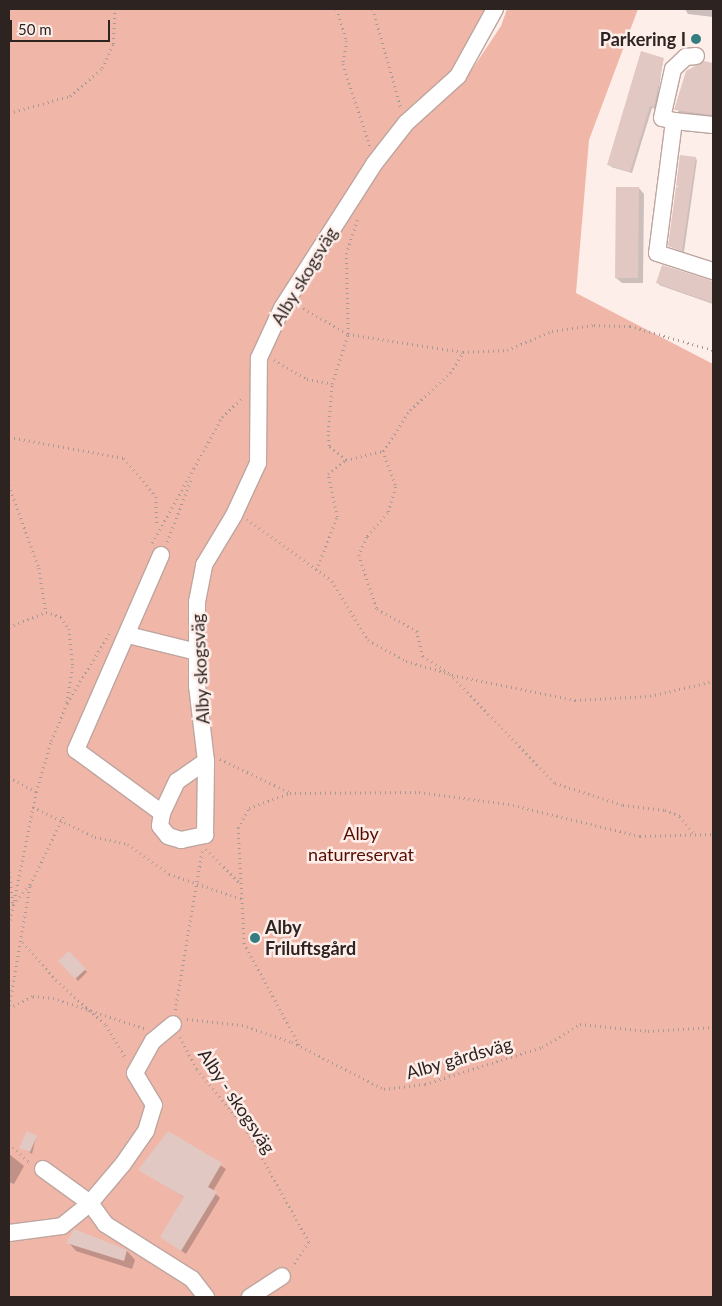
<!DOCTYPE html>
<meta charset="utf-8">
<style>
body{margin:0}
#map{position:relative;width:722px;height:1306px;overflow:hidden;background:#feeeea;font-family:Lato,sans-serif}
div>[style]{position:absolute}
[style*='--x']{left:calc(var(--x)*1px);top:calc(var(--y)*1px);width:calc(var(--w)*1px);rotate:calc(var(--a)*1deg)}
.green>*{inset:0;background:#f0b6a8}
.shadow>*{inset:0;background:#0003}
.building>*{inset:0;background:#e2c8c2}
.path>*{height:2.5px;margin-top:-1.25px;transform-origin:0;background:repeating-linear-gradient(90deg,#a79a96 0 1px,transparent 0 5px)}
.roads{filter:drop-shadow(1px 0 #bea59f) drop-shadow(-1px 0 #bea59f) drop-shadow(0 1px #bea59f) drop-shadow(0 -1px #bea59f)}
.minor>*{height:16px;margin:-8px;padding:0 8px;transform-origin:8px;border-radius:8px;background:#fff}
.dots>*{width:14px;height:14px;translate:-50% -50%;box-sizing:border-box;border:2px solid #feeeea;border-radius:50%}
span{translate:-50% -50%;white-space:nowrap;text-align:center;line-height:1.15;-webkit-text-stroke:5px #feeeea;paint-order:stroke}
.poi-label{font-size:18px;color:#2d2421;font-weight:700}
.right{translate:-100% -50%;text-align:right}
.left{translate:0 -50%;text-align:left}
.street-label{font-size:18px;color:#2d2421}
.park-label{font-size:18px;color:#560c00}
.frame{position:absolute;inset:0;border:10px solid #2d2421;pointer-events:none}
.scale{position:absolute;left:10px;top:20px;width:100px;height:22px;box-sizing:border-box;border:2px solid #2d2421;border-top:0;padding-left:6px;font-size:15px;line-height:18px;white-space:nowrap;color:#2d2421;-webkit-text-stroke:4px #feeeea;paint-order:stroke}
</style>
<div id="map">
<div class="green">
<i style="clip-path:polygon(9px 9px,487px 9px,451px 73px,384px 159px,426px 113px,463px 83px,501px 26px,507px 9px,638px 9px,589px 140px,576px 293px,713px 364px,713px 1297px,9px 1297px)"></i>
</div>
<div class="shadow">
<i style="clip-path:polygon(685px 9px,713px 9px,713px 17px,688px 14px)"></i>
<i style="clip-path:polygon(663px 59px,656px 109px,652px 108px,632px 173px,611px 167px)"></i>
<i style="clip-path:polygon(704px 63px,713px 64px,713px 117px,678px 112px)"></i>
<i style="clip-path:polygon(695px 158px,697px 160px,684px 252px,669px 246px,681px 189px,677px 185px)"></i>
<i style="clip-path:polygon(639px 188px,644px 194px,643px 283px,622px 283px,616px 278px)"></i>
<i style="clip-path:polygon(663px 267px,713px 282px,713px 304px,659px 285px)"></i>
<i style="clip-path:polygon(69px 953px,87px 972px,78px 981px,60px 961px)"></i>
<i style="clip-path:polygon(168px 1132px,226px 1169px,213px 1191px,220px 1198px,186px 1254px,161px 1237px,185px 1198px,140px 1169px)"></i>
<i style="clip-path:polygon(36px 1137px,32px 1154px,21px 1147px)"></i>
<i style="clip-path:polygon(9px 1154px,24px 1166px,14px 1184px,9px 1182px)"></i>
<i style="clip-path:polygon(68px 1242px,127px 1251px,135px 1260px,132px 1269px,76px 1251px)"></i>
</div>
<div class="building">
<i style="clip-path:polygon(641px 51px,664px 58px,654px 107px,650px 106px,630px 172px,607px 165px)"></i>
<i style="clip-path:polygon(704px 61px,713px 63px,713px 115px,674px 110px,686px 71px)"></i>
<i style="clip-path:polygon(680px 155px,696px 157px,682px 251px,668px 246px,676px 187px,682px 187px,676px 186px)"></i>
<i style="clip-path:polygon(616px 187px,639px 187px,638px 278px,615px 278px)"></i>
<i style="clip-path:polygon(662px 265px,713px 281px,713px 303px,656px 283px)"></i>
<i style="clip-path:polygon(69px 951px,86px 969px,75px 979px,58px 961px)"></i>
<i style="clip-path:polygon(27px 1131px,37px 1136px,30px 1152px,19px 1148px)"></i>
<i style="clip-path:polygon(168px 1131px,222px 1163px,208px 1187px,217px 1192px,181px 1251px,160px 1237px,184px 1197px,138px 1170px)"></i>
<i style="clip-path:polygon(74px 1229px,127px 1250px,124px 1261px,66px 1243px)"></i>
</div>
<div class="path">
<i style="--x:337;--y:9;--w:34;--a:73"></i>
<i style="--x:347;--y:41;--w:23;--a:100"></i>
<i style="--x:343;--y:64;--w:86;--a:71.8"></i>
<i style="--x:373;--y:9;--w:103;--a:74.2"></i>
<i style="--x:9;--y:113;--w:63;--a:-15.6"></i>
<i style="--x:70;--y:96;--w:43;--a:-41.2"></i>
<i style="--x:102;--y:68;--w:26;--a:-65"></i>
<i style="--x:113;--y:44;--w:35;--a:-87"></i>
<i style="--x:299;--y:306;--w:56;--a:29.7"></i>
<i style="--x:348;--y:334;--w:116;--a:8.9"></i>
<i style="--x:463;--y:352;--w:44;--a:-2.6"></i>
<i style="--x:507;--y:350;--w:49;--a:-22.9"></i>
<i style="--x:552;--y:331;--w:42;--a:-8.1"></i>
<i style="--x:594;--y:325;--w:36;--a:2"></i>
<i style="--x:630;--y:326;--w:86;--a:16.1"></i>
<i style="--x:274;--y:360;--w:38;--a:30"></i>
<i style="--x:307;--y:379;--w:25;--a:11"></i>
<i style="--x:9;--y:437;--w:117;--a:10.3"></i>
<i style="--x:124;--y:458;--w:50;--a:50.6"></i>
<i style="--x:156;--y:497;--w:29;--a:88"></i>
<i style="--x:383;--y:451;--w:38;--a:70"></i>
<i style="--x:396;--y:487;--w:27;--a:107"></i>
<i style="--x:388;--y:513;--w:32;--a:131"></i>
<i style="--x:367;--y:537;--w:20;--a:114"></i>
<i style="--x:359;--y:555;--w:57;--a:71.6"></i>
<i style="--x:377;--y:609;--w:46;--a:28.8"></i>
<i style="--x:417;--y:631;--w:26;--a:77"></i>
<i style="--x:423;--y:656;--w:32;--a:34"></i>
<i style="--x:450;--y:674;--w:151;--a:46.1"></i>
<i style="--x:555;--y:783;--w:71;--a:17.9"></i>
<i style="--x:623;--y:805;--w:42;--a:6.8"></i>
<i style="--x:665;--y:810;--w:16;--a:22"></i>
<i style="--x:680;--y:816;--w:23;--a:52"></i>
<i style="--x:346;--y:460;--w:22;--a:-141"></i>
<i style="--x:329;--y:446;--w:14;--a:-94"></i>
<i style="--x:328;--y:432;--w:48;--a:-85.2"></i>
<i style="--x:332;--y:384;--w:52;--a:-72.3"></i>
<i style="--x:348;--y:334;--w:80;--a:-91.4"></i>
<i style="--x:346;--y:254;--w:36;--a:-72"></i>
<i style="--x:9;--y:485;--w:88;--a:70.1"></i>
<i style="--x:39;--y:568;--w:45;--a:81"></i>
<i style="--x:247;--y:519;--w:105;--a:36.1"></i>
<i style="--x:332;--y:581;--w:69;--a:58.6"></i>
<i style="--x:368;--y:640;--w:43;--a:28.9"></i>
<i style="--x:406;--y:661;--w:43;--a:16.3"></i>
<i style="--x:167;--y:542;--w:67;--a:-69.1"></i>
<i style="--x:152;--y:543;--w:144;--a:-60.9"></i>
<i style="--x:222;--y:417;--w:30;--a:-44"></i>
<i style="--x:316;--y:570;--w:57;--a:-68.4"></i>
<i style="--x:337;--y:517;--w:44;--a:-101.8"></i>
<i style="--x:328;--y:474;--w:23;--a:-38"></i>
<i style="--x:346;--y:460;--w:38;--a:-14"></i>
<i style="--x:383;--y:451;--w:49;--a:-56.6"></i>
<i style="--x:410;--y:410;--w:54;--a:-42.8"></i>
<i style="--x:450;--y:373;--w:25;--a:-58"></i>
<i style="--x:9;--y:627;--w:40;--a:-22"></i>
<i style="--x:46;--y:612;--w:16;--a:18"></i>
<i style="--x:61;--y:617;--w:14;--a:56"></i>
<i style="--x:69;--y:629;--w:38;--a:84"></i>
<i style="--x:73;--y:667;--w:36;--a:100"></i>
<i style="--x:452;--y:675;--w:126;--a:11.5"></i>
<i style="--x:575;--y:700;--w:75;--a:-3.1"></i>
<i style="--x:650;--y:696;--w:65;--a:-13.4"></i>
<i style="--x:220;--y:759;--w:76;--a:25.6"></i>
<i style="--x:9;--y:777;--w:31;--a:29"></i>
<i style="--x:33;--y:807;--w:69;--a:25.8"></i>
<i style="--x:95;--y:837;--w:34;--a:12"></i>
<i style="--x:128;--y:844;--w:51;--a:36.2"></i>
<i style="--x:169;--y:874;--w:77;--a:18.9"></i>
<i style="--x:206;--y:849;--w:49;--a:45"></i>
<i style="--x:9;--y:867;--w:36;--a:84"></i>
<i style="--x:30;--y:885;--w:78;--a:-64.1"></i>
<i style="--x:9;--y:925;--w:136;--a:-78.5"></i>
<i style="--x:36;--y:792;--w:53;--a:-73.6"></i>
<i style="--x:51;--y:741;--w:41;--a:-67.2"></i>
<i style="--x:67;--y:703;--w:81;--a:-58.7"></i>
<i style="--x:23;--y:942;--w:50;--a:49"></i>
<i style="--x:56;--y:980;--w:67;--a:42"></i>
<i style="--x:106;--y:1025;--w:39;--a:59"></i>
<i style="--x:9;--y:1006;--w:123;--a:-80.2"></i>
<i style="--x:30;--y:885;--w:26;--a:129"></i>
<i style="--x:9;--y:1008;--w:27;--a:-27"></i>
<i style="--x:33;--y:996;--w:20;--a:6"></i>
<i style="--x:53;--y:998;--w:98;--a:18.4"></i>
<i style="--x:175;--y:1010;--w:161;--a:-80.4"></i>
<i style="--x:187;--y:1019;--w:55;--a:6.2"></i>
<i style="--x:242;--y:1025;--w:53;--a:18.8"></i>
<i style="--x:292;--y:1042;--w:103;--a:27.1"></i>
<i style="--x:384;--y:1089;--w:41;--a:-7"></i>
<i style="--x:425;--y:1084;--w:123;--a:-17.5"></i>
<i style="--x:542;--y:1047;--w:44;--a:-31.2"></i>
<i style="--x:580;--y:1024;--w:68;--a:5.9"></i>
<i style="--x:648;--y:1031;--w:65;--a:-3.5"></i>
<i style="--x:180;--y:1037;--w:36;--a:62"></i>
<i style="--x:197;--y:1069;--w:81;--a:51"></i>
<i style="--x:248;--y:1132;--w:126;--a:61"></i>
<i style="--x:309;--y:1242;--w:30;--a:124"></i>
<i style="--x:299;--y:1045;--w:115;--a:-118.6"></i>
<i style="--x:244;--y:944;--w:116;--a:-93"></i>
<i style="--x:238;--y:828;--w:23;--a:-61"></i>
<i style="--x:249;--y:808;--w:44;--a:-20.1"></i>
<i style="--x:290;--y:793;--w:129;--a:-0.4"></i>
<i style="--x:419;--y:792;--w:90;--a:7.7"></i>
<i style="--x:508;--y:804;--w:136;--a:13.6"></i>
<i style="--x:640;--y:836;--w:73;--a:-1.6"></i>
<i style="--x:9;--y:1144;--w:28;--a:41"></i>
</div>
<div class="roads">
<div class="minor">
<i style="--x:674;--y:121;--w:12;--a:-166"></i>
<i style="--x:662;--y:118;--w:50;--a:-77.3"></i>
<i style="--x:673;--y:69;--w:18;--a:-43"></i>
<i style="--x:686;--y:57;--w:10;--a:-6"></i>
<i style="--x:713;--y:125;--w:39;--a:-174"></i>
<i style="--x:674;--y:121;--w:133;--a:97.3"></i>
<i style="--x:657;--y:253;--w:59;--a:17.8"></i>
<i style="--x:161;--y:555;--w:213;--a:113.6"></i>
<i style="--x:76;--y:750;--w:107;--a:36.2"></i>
<i style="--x:128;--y:635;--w:71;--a:13.8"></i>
<i style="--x:206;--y:761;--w:35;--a:145"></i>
<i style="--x:177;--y:781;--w:35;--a:115"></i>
<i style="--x:162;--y:813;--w:13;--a:99"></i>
<i style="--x:160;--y:826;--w:13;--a:51"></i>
<i style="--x:168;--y:836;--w:14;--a:17"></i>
<i style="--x:181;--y:840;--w:25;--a:-12"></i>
<i style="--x:205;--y:835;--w:74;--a:-89.2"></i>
<i style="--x:206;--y:761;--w:76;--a:-96.8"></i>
<i style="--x:197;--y:686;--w:84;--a:-90"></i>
<i style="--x:197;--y:602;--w:38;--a:-79"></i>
<i style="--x:204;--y:565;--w:58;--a:-59"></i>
<i style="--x:234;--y:515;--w:57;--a:-65.2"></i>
<i style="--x:258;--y:463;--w:105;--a:-89.5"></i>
<i style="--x:259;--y:358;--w:55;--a:-65.3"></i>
<i style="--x:282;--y:308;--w:171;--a:-57.4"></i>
<i style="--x:374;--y:164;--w:52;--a:-52"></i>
<i style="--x:406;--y:123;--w:70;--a:-42.1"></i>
<i style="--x:458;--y:76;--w:77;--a:-61.1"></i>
<i style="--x:43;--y:1169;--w:58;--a:35.9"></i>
<i style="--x:90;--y:1203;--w:26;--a:54"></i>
<i style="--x:105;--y:1224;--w:103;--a:32.3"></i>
<i style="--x:192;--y:1279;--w:23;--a:52"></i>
<i style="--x:9;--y:1233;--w:53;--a:-7.5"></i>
<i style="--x:62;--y:1226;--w:36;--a:-39"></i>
<i style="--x:90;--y:1203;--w:51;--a:-49.8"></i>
<i style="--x:123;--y:1164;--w:40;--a:-55.1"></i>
<i style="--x:146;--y:1131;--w:27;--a:-73"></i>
<i style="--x:154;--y:1105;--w:37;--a:-121"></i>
<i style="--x:135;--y:1073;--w:37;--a:-61"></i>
<i style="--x:153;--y:1041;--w:26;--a:-40"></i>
<i style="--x:250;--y:1297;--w:38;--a:-33"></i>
</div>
</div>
<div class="dots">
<i style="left:696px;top:39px;background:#337c80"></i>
<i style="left:255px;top:938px;background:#337c80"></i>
</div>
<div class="poi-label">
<span class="right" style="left:686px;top:39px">Parkering I</span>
<span class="left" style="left:265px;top:938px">Alby<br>Friluftsgård</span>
</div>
<div class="street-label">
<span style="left:304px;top:276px;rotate:-59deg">Alby skogsväg</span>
<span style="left:200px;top:669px;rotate:-93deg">Alby skogsväg</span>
<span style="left:459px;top:1058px;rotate:-16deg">Alby gårdsväg</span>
<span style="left:237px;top:1101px;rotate:56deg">Alby - skogsväg</span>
</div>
<div class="park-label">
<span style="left:361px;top:844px">Alby<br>naturreservat</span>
</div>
<div class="frame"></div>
<div class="scale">50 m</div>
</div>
